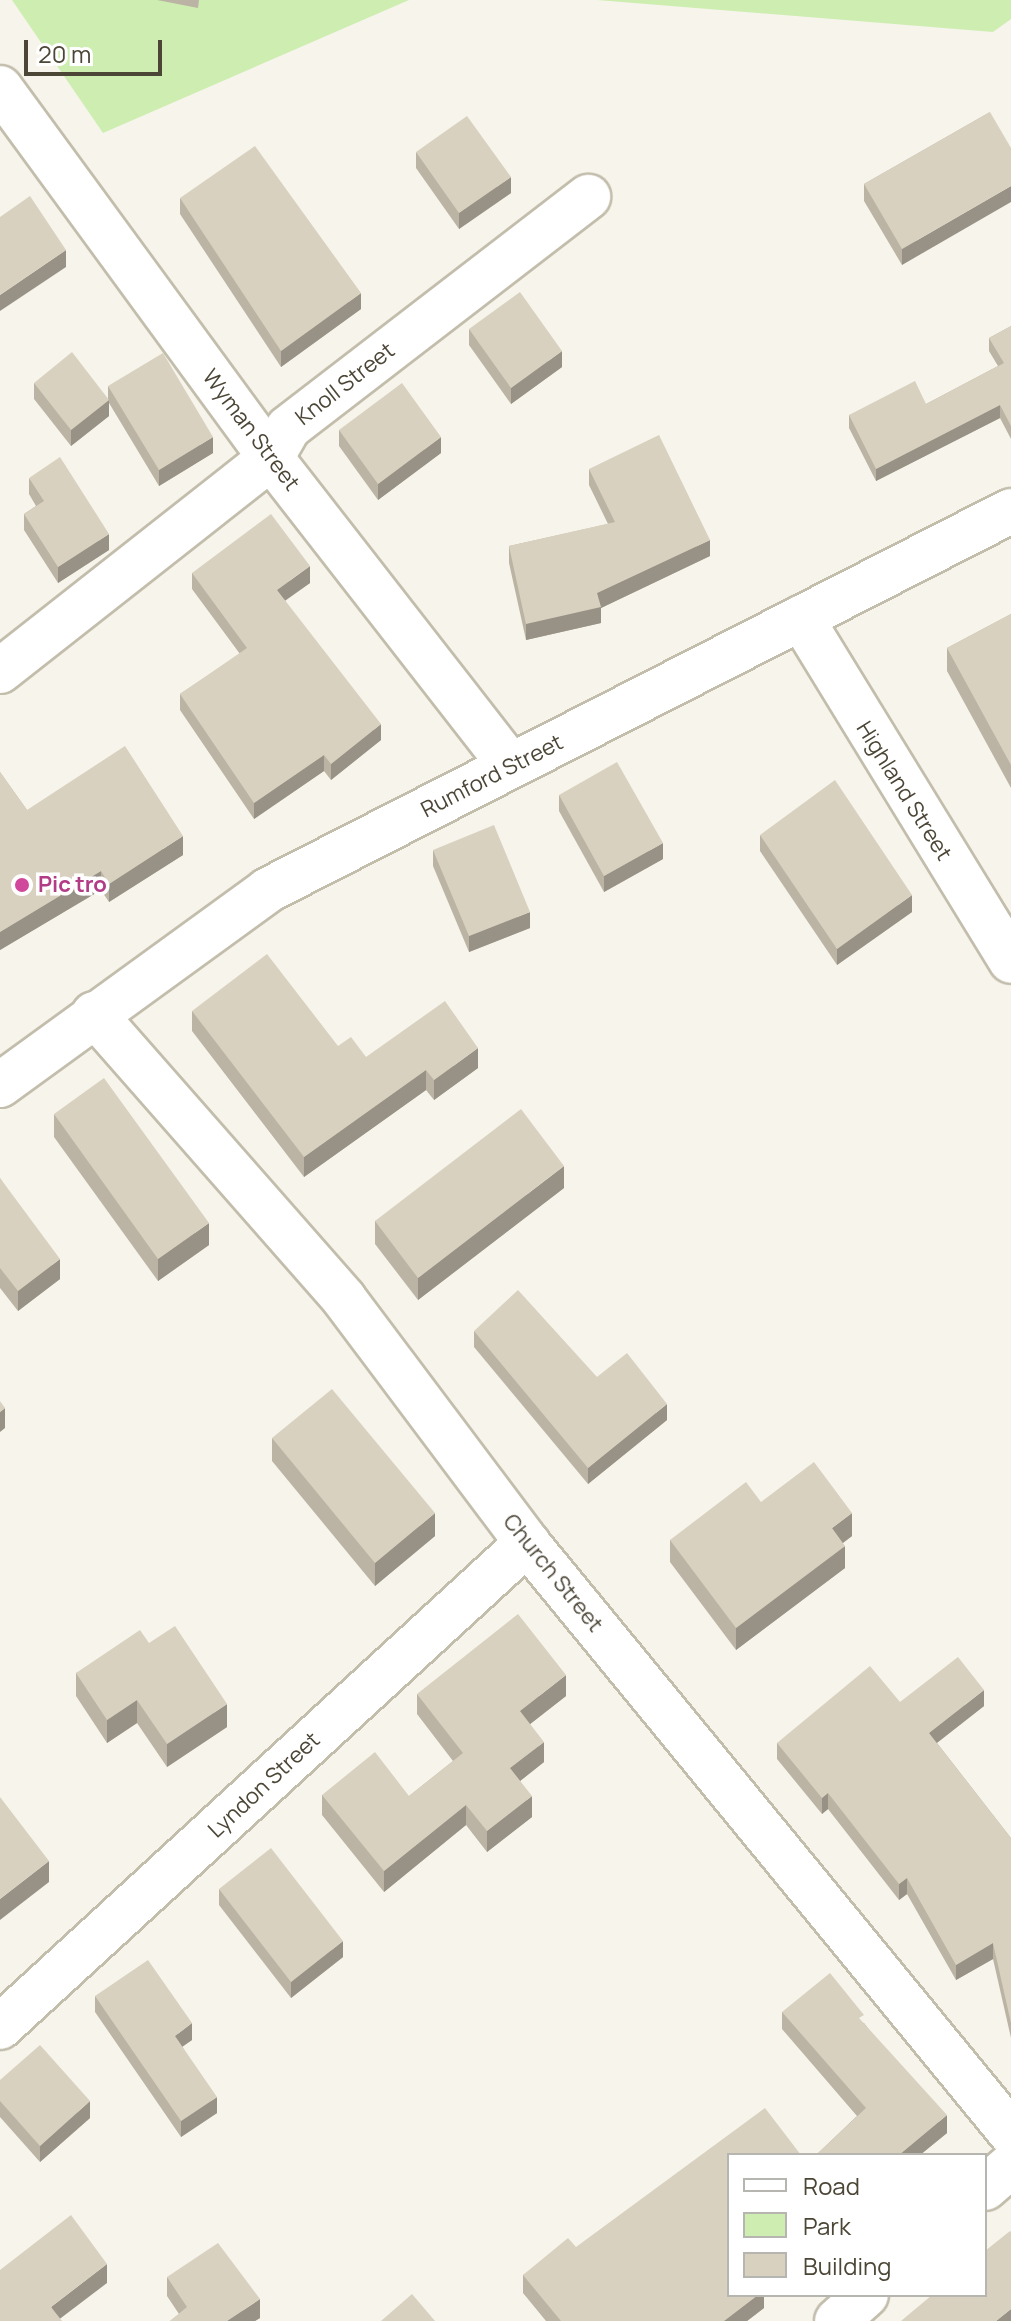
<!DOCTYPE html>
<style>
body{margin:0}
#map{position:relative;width:1011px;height:2321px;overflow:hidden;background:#f6f4eb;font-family:Manrope,sans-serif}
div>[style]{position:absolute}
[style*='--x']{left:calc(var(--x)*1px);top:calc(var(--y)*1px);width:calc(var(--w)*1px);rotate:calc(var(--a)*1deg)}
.green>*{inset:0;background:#cdeeb0}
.roads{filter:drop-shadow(2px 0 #c3bdac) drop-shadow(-2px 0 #c3bdac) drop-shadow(0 2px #c3bdac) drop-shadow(0 -2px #c3bdac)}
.minor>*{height:44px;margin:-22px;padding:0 22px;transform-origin:22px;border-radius:22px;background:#fff}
.wall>*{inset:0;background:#bbb4a4}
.shaded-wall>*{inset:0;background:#989286}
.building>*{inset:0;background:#d9d1bf}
.dots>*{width:22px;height:22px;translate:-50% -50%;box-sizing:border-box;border:4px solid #fff;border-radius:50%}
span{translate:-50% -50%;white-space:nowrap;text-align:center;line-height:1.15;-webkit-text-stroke:7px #fff;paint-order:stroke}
.street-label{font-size:22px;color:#4c4637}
.hotel-label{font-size:22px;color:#b23c85;font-weight:700}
.left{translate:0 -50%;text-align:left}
.legend{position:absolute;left:727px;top:2153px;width:260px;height:144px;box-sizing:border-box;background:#fff;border:2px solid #b7b5af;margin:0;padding:10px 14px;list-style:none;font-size:24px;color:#4c4637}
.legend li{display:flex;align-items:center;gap:16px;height:40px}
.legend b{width:40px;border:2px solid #b7b5af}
.scale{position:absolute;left:24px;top:40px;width:138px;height:36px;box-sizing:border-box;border:4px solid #4c4637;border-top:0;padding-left:10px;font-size:24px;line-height:28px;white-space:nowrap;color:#4c4637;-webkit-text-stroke:6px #fff;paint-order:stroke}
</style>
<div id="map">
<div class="green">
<i style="clip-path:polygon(12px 0,409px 0,103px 133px)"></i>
<i style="clip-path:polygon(597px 0,1011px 0,1011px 19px,993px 32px)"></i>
</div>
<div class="roads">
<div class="minor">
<i style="--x:0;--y:88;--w:459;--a:53.8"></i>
<i style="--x:271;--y:458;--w:390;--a:52.1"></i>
<i style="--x:801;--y:618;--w:402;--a:58.5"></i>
<i style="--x:0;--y:671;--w:345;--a:-38.2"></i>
<i style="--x:271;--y:458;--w:34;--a:-60"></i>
<i style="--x:288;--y:428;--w:379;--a:-37.6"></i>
<i style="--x:94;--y:1014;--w:379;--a:48.7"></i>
<i style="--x:344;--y:1299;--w:305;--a:53.1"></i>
<i style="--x:527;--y:1543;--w:763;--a:50.64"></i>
<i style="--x:0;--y:1085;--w:331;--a:-36"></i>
<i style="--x:268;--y:890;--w:834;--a:-27.03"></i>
<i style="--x:0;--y:2027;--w:716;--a:-42.56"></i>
<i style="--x:985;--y:2188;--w:35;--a:-41"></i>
<i style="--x:837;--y:2321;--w:39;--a:-42"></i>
</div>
</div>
<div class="wall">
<i style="clip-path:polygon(157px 0,199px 0,198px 8px)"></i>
<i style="clip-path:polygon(990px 112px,902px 265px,864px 201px,864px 184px)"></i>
<i style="clip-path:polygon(416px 152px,511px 193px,459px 229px,416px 168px)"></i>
<i style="clip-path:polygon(180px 198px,361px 309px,281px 367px,180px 214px)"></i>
<i style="clip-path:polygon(1011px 326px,1011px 439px,1000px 418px,876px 481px,849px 428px,849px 415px,926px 404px,998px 366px,989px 351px,989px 338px)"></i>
<i style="clip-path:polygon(469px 329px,562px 367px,511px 404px,469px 345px)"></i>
<i style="clip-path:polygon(34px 383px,108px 399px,108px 386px,213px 453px,159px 486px,109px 403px,109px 416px,71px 446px,34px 399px)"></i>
<i style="clip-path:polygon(339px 430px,441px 453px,378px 500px,339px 446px)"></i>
<i style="clip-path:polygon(589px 469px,710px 556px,601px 608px,601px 623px,526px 640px,509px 563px,509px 546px,608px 524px,589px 485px)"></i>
<i style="clip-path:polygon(29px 478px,109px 550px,58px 583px,24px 530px,24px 514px,36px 506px,29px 494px)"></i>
<i style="clip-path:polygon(192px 573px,310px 583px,285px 601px,381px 740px,331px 780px,324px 771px,254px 819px,180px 710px,180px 694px,240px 654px,192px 589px)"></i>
<i style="clip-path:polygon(1011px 614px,1011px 788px,947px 671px,947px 648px)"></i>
<i style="clip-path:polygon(0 772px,27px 810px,183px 855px,109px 902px,101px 890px,0 950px)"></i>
<i style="clip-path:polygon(559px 795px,663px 859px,604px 892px,559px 811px)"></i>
<i style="clip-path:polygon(760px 835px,912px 912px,837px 965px,760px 851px)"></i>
<i style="clip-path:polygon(433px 850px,530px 928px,469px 952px,433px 866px)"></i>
<i style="clip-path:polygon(192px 1011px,338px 1046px,366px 1057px,478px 1068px,434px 1100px,426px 1090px,304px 1177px,192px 1031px)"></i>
<i style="clip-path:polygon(54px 1114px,209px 1245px,158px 1281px,54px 1137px)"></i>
<i style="clip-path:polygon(0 1178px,60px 1279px,18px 1311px,0 1288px)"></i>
<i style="clip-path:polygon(564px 1188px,418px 1300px,375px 1244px,375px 1221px)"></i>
<i style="clip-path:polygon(474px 1331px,597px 1377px,667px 1420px,588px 1484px,474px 1347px)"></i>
<i style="clip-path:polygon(272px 1438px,435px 1536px,375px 1586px,272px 1461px)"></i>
<i style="clip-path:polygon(761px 1502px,852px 1536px,843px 1543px,845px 1568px,736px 1650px,670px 1562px,670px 1540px)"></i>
<i style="clip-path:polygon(149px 1643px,227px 1727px,167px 1767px,137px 1723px,107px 1743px,76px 1696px,76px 1673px)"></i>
<i style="clip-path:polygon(417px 1694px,566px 1696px,530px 1724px,544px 1762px,520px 1781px,532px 1817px,487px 1852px,466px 1825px,384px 1892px,322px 1815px,322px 1795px,409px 1796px,453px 1761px,417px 1714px)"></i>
<i style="clip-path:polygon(900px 1702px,984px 1706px,937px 1743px,1011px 1838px,1011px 2038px,993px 1959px,956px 1980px,907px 1894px,899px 1900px,828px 1809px,822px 1814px,777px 1759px,777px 1743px)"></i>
<i style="clip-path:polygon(219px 1889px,343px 1957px,291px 1998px,219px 1905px)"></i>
<i style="clip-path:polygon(95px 1996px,192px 2040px,182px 2046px,217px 2113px,181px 2137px,95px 2012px)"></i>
<i style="clip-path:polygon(782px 2012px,864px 2023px,947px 2133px,920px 2155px,816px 2155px,857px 2116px,782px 2029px)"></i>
<i style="clip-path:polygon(0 2080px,90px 2118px,40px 2162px,0 2117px)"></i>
<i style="clip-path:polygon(576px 2247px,729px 2295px,764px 2295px,764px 2308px,747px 2321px,546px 2321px,523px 2293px,523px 2275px)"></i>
<i style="clip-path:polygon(167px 2277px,260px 2318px,255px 2321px,170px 2321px,179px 2314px,167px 2296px)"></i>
</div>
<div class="shaded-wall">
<i style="clip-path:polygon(511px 177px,511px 193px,459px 229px,459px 213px)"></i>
<i style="clip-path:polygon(1011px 186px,1011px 202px,902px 265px,902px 249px)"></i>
<i style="clip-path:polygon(66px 250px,66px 267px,0 311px,0 295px)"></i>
<i style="clip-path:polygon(361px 293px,361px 309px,281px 367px,281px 351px)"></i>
<i style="clip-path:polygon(562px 351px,562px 367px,511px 404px,511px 388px)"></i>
<i style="clip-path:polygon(109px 400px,109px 416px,71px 446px,71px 430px)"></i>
<i style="clip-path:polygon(1000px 405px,1000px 418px,876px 481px,876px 469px)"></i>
<i style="clip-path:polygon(213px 437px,213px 453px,159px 486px,159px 470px)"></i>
<i style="clip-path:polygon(441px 437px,441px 453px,378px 500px,378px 484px)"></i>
<i style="clip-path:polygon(109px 534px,109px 550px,58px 583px,58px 567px)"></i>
<i style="clip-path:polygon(710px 540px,710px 556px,601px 608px,601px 623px,526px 640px,526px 624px,597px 593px)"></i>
<i style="clip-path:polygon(310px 566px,310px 583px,277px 606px,277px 590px)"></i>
<i style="clip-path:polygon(381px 724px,381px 740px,331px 780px,331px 764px)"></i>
<i style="clip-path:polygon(324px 755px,324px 771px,254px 819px,254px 803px)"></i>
<i style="clip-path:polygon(183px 836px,183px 855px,109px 902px,109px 884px)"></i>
<i style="clip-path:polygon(663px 843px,663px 859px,604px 892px,604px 876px)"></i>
<i style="clip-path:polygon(101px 871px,101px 890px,0 950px,0 932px)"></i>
<i style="clip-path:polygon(912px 895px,912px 912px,837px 965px,837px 949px)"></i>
<i style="clip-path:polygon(530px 912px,530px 928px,469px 952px,469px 936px)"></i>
<i style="clip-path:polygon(478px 1048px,478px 1068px,434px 1100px,434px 1080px)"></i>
<i style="clip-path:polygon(426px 1070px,426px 1090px,304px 1177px,304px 1157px)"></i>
<i style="clip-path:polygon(564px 1166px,564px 1188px,418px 1300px,418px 1278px)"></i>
<i style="clip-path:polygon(209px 1223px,209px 1245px,158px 1281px,158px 1259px)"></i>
<i style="clip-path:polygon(60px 1259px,60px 1279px,18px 1311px,18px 1291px)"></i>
<i style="clip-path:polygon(667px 1404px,667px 1420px,588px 1484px,588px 1468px)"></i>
<i style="clip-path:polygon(5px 1408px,5px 1428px,0 1432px,0 1412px)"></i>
<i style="clip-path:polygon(435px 1513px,435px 1536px,375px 1586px,375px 1563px)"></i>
<i style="clip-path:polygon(852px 1513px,852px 1536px,832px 1551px,832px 1528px)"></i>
<i style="clip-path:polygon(845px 1546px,845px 1568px,736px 1650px,736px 1628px)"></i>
<i style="clip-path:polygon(566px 1675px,566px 1696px,520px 1732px,520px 1711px)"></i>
<i style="clip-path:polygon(984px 1690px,984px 1706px,929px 1749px,929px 1733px)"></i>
<i style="clip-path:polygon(137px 1700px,137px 1723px,107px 1743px,107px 1720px)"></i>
<i style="clip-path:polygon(227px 1704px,227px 1727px,167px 1767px,167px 1744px)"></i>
<i style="clip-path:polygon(544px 1742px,544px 1762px,510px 1789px,510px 1768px)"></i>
<i style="clip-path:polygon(828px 1793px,828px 1809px,822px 1814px,822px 1798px)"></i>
<i style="clip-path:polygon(532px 1796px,532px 1817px,487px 1852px,487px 1831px)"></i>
<i style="clip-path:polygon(466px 1805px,466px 1825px,384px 1892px,384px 1871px)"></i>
<i style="clip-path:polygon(49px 1861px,49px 1882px,0 1920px,0 1899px)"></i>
<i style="clip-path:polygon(907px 1878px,907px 1894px,899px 1900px,899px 1884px)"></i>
<i style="clip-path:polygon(343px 1941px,343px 1957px,291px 1998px,291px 1982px)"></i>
<i style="clip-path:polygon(993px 1943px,993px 1959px,956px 1980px,956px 1965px)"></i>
<i style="clip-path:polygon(192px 2023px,192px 2040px,175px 2052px,175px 2036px)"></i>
<i style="clip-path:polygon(217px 2097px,217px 2113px,181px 2137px,181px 2121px)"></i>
<i style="clip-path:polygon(90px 2101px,90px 2118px,40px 2162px,40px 2146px)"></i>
<i style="clip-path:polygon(947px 2115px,947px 2133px,920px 2155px,899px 2155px)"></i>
<i style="clip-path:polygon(107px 2264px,107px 2283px,57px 2321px,51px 2307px)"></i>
<i style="clip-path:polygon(758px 2295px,764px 2295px,764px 2308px,747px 2321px,724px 2321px)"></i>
<i style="clip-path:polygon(260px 2299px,260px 2318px,255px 2321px,227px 2321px)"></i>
<i style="clip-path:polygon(1011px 2309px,1011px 2321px,996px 2321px)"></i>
</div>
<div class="building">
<i style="clip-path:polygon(990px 112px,1011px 148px,1011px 186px,902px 249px,864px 184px)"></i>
<i style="clip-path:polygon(467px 116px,511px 177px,459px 213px,416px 152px)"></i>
<i style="clip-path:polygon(255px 146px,361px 293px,281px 351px,180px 198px)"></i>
<i style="clip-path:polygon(30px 196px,66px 250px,0 295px,0 217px)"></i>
<i style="clip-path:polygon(520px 292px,562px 351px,511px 388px,469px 329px)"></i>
<i style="clip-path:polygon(1011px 326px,1011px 426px,1000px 405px,876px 469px,849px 415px,915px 381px,926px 404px,1004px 363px,989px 338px)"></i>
<i style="clip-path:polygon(72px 352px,109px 400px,71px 430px,34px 383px)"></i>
<i style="clip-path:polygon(163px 353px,213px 437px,159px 470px,108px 386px)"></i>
<i style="clip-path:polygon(402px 383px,441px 437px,378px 484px,339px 430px)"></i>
<i style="clip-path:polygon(659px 435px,710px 540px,597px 593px,601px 607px,526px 624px,509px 546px,615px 522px,589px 469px)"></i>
<i style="clip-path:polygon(60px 457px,109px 534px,58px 567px,24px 514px,44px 501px,29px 478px)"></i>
<i style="clip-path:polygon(271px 514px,310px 566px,277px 590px,381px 724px,331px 764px,324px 755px,254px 803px,180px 694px,247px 648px,192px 573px)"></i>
<i style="clip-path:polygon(1011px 614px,1011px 765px,947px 648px)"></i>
<i style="clip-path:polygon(125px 746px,183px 836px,109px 884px,101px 871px,0 932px,0 772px,27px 810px)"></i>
<i style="clip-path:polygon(617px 762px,663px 843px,604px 876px,559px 795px)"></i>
<i style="clip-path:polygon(835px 780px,912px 895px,837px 949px,760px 835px)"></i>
<i style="clip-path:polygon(494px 825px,530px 912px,469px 936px,433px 850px)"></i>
<i style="clip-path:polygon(267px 954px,338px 1046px,351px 1037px,366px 1057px,445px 1001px,478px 1048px,434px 1080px,426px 1070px,304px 1157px,192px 1011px)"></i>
<i style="clip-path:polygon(104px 1078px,209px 1223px,158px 1259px,54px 1114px)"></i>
<i style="clip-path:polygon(521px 1109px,564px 1166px,418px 1278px,375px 1221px)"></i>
<i style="clip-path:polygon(0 1178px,60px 1259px,18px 1291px,0 1268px)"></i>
<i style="clip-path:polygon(518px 1290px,597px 1377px,627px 1353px,667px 1404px,588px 1468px,474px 1331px)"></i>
<i style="clip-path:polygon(332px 1389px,435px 1513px,375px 1563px,272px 1438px)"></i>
<i style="clip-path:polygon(0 1401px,5px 1408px,0 1412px)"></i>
<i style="clip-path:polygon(814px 1462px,852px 1513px,832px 1528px,845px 1546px,736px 1628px,670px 1540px,746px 1482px,761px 1502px)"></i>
<i style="clip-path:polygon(518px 1614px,566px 1675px,520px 1711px,544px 1742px,510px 1768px,532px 1796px,487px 1831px,466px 1805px,384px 1871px,322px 1795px,375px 1752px,409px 1796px,463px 1753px,417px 1694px)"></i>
<i style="clip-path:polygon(175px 1626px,227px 1704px,167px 1744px,137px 1700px,107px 1720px,76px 1673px,140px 1630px,149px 1643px)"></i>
<i style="clip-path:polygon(958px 1657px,984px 1690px,929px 1733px,1011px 1838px,1011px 2023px,993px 1943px,956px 1965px,907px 1878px,899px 1884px,828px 1793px,822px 1798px,777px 1743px,870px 1666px,900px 1702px)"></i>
<i style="clip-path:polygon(0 1797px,49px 1861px,0 1899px)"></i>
<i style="clip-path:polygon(271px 1848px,343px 1941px,291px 1982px,219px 1889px)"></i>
<i style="clip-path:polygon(148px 1960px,192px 2023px,175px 2036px,217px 2097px,181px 2121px,95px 1996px)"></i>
<i style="clip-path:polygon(830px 1973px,864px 2015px,859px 2018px,947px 2115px,899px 2155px,816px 2155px,866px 2108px,782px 2012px)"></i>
<i style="clip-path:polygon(40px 2045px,90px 2101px,40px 2146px,0 2101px,0 2080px)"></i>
<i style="clip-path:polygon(765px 2108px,801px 2155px,729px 2155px,729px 2295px,758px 2295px,724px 2321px,561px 2321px,523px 2275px,568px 2238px,576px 2247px)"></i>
<i style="clip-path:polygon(71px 2215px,107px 2264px,51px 2307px,62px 2321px,0 2321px,0 2270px)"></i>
<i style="clip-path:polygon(1010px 2231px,1011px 2232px,1011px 2309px,996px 2321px,901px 2321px,932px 2295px,985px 2295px,985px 2251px)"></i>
<i style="clip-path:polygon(218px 2243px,260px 2299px,227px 2321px,170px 2321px,187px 2307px,167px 2277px)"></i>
<i style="clip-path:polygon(412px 2294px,435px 2321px,381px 2321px)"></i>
</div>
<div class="dots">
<i style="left:22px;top:885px;background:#d1479c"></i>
</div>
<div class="street-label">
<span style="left:345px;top:384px;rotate:-38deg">Knoll Street</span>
<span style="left:251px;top:430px;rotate:53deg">Wyman Street</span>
<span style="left:492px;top:776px;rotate:-27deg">Rumford Street</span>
<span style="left:904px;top:791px;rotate:58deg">Highland Street</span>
<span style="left:553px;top:1573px;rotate:51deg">Church Street</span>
<span style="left:264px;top:1785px;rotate:-43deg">Lyndon Street</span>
</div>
<div class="hotel-label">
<span class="left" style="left:38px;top:885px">Pic tro</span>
</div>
<ul class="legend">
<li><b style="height:10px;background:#fff"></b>Road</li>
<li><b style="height:22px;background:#cdeeb0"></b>Park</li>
<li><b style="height:22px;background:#d9d1bf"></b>Building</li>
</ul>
<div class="scale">20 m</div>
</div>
